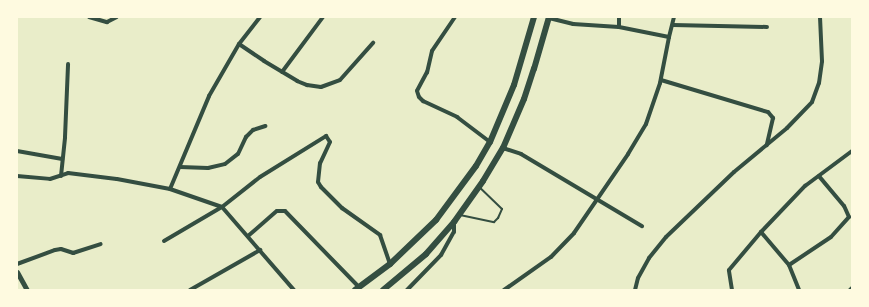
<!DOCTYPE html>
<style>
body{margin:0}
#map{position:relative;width:869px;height:307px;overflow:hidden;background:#e9edc9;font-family:"Alegreya Sans",sans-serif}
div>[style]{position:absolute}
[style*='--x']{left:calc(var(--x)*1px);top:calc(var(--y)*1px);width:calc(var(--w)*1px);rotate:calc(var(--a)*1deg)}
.service>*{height:2px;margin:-1px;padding:0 1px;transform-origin:1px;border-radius:1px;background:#344e41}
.minor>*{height:4px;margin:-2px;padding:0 2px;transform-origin:2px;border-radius:2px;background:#344e41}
.tertiary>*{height:5px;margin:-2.5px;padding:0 2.5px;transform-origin:2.5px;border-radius:2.5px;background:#344e41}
.primary>*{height:6px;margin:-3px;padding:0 3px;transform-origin:3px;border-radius:3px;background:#344e41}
span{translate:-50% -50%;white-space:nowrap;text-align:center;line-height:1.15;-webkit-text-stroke:3px #fefae0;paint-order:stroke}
.frame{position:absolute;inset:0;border:18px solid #fefae0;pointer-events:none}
</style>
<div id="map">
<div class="service">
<i style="--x:460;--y:215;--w:35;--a:12"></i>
<i style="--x:494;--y:222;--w:6;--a:-45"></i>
<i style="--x:498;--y:218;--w:10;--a:-66"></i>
<i style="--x:502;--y:209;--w:32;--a:-136"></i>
</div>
<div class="minor">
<i style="--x:89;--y:17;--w:19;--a:16"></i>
<i style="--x:107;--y:22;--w:11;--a:-27"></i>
<i style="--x:455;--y:17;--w:41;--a:124.1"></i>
<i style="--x:432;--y:51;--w:22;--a:103"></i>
<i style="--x:427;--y:72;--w:21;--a:118"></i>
<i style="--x:417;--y:91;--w:6;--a:72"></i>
<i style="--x:419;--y:97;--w:6;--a:45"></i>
<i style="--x:423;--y:101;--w:38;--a:25"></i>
<i style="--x:457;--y:117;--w:41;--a:37.1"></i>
<i style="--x:549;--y:18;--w:25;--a:14"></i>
<i style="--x:573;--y:24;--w:46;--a:3.7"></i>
<i style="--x:619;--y:27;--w:51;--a:11.3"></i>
<i style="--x:673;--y:25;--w:94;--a:1.2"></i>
<i style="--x:619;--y:27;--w:10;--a:-90"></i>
<i style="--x:239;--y:44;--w:30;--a:34"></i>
<i style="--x:264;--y:61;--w:39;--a:31"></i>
<i style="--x:297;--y:81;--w:11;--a:22"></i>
<i style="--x:307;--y:85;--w:14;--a:8"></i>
<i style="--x:321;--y:87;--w:20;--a:-20"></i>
<i style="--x:340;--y:80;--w:50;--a:-48.3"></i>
<i style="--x:282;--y:72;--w:69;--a:-53.3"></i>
<i style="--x:661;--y:80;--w:112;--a:16.7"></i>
<i style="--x:768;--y:112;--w:8;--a:50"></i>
<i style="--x:773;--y:118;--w:28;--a:103"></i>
<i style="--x:503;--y:148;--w:19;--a:18"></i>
<i style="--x:521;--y:154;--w:141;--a:30.8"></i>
<i style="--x:17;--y:151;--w:46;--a:10.1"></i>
<i style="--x:180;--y:167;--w:28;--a:2"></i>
<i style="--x:208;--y:168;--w:17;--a:-13"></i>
<i style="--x:225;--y:164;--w:16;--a:-38"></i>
<i style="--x:238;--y:154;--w:19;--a:-65"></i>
<i style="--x:246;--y:137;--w:10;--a:-45"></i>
<i style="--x:253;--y:130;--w:13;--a:-18"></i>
<i style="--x:17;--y:176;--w:33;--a:5"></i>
<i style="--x:50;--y:179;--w:19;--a:-18"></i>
<i style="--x:68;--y:173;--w:49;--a:7"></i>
<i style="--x:117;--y:179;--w:54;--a:10.7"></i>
<i style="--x:170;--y:189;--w:55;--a:19.1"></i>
<i style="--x:222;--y:207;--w:110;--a:49.1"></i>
<i style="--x:61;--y:176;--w:39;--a:-84"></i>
<i style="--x:65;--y:137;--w:73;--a:-87.6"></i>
<i style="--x:170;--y:189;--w:101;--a:-67.2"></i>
<i style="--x:209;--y:96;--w:60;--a:-60"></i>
<i style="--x:239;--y:44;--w:34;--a:-52"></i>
<i style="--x:761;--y:232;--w:43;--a:49.7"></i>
<i style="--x:789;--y:265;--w:27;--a:68"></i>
<i style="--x:248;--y:236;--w:38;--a:-41"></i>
<i style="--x:277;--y:211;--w:8;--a:0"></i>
<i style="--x:285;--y:211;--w:106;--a:45.8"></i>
<i style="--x:164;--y:241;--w:67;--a:-30.4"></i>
<i style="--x:222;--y:207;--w:48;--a:-38.3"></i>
<i style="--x:260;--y:177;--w:78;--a:-31.8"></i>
<i style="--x:326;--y:136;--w:7;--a:56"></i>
<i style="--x:330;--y:142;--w:23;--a:115"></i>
<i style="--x:320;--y:163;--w:19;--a:96"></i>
<i style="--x:318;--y:182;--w:6;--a:59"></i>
<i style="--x:321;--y:187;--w:30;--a:45"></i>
<i style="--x:342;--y:208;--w:47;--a:35.4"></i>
<i style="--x:380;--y:235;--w:31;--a:71"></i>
<i style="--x:17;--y:264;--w:40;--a:-20.2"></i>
<i style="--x:55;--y:250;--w:6;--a:-9"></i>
<i style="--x:61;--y:249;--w:13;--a:18"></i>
<i style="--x:73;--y:253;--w:29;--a:-18"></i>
<i style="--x:789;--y:265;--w:50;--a:-33.7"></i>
<i style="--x:831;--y:237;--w:27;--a:-48"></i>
<i style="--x:849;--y:217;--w:12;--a:-114"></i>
<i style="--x:844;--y:206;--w:39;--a:-130"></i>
<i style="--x:190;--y:290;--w:81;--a:-29.7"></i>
<i style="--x:407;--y:290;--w:49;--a:-45.8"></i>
<i style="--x:441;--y:255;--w:26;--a:-61"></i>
<i style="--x:454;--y:232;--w:10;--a:-90"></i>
<i style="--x:504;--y:290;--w:57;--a:-35.1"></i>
<i style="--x:551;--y:257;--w:33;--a:-46"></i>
<i style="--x:574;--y:233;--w:96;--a:-55.6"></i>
<i style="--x:628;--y:154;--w:35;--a:-59"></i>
<i style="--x:646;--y:124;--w:43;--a:-71.1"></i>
<i style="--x:660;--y:83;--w:47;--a:-78.9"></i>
<i style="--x:669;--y:37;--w:21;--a:-76"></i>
<i style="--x:635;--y:290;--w:12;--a:-76"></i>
<i style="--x:638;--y:278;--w:23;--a:-61"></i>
<i style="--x:649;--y:258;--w:27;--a:-51"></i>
<i style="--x:666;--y:237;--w:94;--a:-43.7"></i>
<i style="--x:734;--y:172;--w:69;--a:-39.7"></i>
<i style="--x:787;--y:128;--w:36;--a:-46"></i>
<i style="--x:812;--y:102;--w:20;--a:-70"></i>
<i style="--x:819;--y:83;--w:22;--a:-82"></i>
<i style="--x:822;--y:61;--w:44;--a:-92.6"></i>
<i style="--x:732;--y:290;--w:20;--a:-99"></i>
<i style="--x:729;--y:270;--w:50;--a:-49.9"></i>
<i style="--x:761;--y:232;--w:64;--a:-46.3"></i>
<i style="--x:805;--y:186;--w:59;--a:-36.7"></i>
<i style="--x:850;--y:290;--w:3;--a:-45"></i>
</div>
<div class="tertiary">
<i style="--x:17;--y:272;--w:21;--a:61"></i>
</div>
<div class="primary">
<i style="--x:355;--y:290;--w:44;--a:-36.6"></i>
<i style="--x:390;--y:264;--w:64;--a:-43.7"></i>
<i style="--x:436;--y:220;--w:67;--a:-53.5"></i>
<i style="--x:476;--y:166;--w:28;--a:-60"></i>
<i style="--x:490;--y:142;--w:62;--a:-67.2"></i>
<i style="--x:514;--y:85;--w:71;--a:-73.6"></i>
<i style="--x:383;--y:290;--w:56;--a:-39.9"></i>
<i style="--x:426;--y:254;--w:43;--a:-48.8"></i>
<i style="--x:454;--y:222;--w:50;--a:-54.7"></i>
<i style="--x:483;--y:181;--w:39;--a:-59"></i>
<i style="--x:503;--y:148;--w:53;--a:-66.8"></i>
<i style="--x:524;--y:99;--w:32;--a:-72"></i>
<i style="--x:534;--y:69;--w:54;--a:-73.9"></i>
</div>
<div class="frame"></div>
</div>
